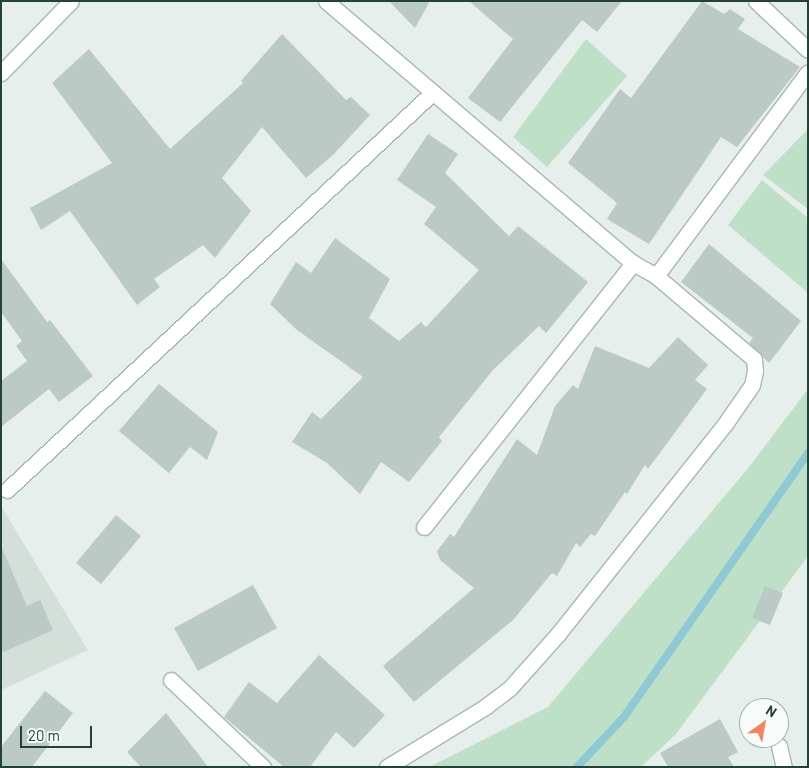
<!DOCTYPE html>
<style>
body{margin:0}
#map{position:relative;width:809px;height:768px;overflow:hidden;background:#e6efeb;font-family:Barlow,sans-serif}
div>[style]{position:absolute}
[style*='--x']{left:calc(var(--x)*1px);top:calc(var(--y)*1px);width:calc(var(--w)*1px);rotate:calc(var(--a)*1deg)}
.built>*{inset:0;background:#d4dfda}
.green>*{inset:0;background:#bfe0c8}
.stream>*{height:8px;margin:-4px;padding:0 4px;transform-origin:4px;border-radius:4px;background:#8ec9d4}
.building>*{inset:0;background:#bbcac4}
.roads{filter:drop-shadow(1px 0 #a8b8b2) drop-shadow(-1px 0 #a8b8b2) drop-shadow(0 1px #a8b8b2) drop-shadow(0 -1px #a8b8b2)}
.street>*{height:15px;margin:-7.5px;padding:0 7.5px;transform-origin:7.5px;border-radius:7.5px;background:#fff}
span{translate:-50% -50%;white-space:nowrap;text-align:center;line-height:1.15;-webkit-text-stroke:4.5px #f7fbf9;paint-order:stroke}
.frame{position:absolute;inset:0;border:2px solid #24423a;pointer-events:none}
.north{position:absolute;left:739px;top:698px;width:50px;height:50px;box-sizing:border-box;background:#f7fbf9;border:1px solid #a3b1ad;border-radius:50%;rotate:32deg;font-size:14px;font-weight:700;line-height:20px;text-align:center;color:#24423a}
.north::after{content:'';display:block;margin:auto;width:18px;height:22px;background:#f4845f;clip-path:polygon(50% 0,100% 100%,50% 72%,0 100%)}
.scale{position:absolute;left:20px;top:726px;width:72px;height:22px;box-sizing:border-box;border:2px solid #24423a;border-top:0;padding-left:6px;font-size:15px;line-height:18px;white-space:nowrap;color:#24423a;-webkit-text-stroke:4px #f7fbf9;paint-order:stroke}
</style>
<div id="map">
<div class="built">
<i style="clip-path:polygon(1px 506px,88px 650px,1px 690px)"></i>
</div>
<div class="green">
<i style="clip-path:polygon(586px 39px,627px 76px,547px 167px,513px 137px)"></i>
<i style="clip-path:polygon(808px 129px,808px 209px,763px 175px)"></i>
<i style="clip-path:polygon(762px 180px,808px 218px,808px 293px,728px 225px)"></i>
<i style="clip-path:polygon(808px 389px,808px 556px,676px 734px,641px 767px,429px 767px,548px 707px,749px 467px)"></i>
</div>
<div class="stream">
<i style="--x:577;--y:767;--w:69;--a:-46.8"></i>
<i style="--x:624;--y:717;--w:322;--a:-55.1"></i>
</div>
<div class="building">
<i style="clip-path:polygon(389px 1px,430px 1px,415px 28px)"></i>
<i style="clip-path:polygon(469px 1px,622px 1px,597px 32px,582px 20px,500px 122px,468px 98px,513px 39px)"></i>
<i style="clip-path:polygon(702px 1px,724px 14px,730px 9px,745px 19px,738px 29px,800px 67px,737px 147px,721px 137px,649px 244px,607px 219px,617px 203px,568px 163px,620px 89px,631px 98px)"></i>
<i style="clip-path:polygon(282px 34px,346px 100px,351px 97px,370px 115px,333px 155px,306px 178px,262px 127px,222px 178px,251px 211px,215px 258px,203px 245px,154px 279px,160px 287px,137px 305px,70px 211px,41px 230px,30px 208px,112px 163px,52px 83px,89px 49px,170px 149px,243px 83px,241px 81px)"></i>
<i style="clip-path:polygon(428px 134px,458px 154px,445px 173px,509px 236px,518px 226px,588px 282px,546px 333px,539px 326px,493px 370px,439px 437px,442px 441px,409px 482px,381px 462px,360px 494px,327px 463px,292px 442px,312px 412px,321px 419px,363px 377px,297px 330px,270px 304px,296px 262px,311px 273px,335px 238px,390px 279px,369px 318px,399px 341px,421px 322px,426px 327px,479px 270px,424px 224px,436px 207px,397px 180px)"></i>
<i style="clip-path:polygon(709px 244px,801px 321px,769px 363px,749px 343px,753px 338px,681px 282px)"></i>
<i style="clip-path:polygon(1px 259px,47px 322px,50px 320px,93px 376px,59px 402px,49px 389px,1px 427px,1px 381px,27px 361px,16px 346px,22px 341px,1px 312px)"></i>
<i style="clip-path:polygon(678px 337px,708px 365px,695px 380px,707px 389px,648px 469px,645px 465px,627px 494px,625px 492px,595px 536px,591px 534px,580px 547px,576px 543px,557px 576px,552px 573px,513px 620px,414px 702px,383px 666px,474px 588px,440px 560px,437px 551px,450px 534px,454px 537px,517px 439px,537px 455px,555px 406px,573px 385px,578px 389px,595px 346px,649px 368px)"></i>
<i style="clip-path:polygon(159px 384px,218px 432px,207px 460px,190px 447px,169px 473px,119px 431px)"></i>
<i style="clip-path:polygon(116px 515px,141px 536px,101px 584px,76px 563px)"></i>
<i style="clip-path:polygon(1px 546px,27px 606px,40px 600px,53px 630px,1px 653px)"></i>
<i style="clip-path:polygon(253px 585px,277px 628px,198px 671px,174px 628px)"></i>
<i style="clip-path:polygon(765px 586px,783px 593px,770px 625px,752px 618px)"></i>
<i style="clip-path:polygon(319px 655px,385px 715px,354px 748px,336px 732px,310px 767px,284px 767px,224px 717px,249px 682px,277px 703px)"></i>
<i style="clip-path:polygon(45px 691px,73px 713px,32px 767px,1px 767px,1px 747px)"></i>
<i style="clip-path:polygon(166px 713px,196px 751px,208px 767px,141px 767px,127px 752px)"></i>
<i style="clip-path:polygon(720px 719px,738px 752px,728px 757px,734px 767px,668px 767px,660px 753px)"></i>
</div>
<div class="roads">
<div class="street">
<i style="--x:326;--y:1;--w:404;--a:40.5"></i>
<i style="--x:633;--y:263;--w:26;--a:29"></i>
<i style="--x:656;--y:276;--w:128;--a:40.3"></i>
<i style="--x:754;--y:359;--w:12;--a:85"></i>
<i style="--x:755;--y:371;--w:14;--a:102"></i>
<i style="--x:752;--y:385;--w:47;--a:124.7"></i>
<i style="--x:725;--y:424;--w:268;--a:128.5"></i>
<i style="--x:558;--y:634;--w:72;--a:131.6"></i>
<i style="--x:510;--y:688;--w:31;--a:143"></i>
<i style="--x:485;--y:707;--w:115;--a:148.5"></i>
<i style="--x:756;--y:1;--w:71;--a:43.3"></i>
<i style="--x:1;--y:73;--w:100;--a:-45.8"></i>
<i style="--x:656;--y:276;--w:254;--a:-53.3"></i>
<i style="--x:7;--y:490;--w:580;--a:-43.04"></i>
<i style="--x:424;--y:527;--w:337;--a:-51.6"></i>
<i style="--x:171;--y:680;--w:127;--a:43.4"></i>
<i style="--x:779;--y:746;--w:22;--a:77"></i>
</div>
</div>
<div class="frame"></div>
<div class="north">N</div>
<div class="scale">20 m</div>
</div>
